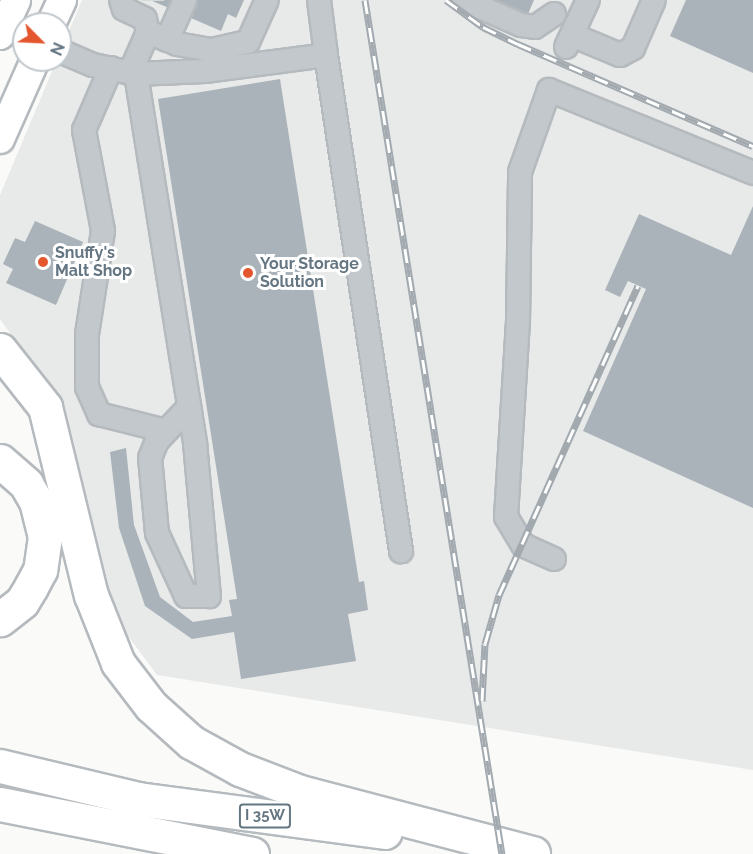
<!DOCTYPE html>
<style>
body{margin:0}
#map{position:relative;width:753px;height:854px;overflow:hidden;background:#fafaf8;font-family:Raleway,sans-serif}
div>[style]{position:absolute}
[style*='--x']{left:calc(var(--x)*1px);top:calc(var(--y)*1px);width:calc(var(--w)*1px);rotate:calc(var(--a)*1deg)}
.built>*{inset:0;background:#e8e9e9}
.building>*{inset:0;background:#aab3b9}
.minor-tunnel>*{height:22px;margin-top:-11px;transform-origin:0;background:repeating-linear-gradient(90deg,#d5d9db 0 22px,transparent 0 33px)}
.roads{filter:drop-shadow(2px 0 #b5babe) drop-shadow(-2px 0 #b5babe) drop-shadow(0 2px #b5babe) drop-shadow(0 -2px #b5babe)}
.minor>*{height:22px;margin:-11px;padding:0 11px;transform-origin:11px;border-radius:11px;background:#c3c8cc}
.major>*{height:28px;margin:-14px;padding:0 14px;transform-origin:14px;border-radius:14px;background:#fff}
.highway>*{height:33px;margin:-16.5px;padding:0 16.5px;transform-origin:16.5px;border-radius:16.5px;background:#fff}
.rail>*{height:7px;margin-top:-3.5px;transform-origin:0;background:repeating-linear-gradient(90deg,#fff 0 14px,#a2aab0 0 28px);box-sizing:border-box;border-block:2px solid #a2aab0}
.dots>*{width:16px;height:16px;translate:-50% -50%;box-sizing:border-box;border:3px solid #fff;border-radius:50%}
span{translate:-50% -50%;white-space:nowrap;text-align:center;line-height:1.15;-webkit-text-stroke:6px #fff;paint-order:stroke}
.shield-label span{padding:2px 4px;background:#fff;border:2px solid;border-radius:4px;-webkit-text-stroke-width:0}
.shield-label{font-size:15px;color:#657683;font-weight:700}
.poi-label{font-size:16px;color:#657683;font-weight:700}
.left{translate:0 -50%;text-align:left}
.north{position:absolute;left:12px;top:12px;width:60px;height:60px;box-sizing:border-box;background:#fff;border:2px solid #c1c8cd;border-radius:50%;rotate:114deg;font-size:16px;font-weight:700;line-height:24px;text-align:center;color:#657683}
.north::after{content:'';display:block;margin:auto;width:21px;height:27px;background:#e4572e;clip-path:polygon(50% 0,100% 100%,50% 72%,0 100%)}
</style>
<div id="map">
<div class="built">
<i style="clip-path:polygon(82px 0,753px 0,753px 770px,157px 675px,108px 609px,81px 497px,65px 411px,0 319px,0 195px)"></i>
</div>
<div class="building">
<i style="clip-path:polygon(150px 0,181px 0,176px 11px)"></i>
<i style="clip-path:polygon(191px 0,244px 0,236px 18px,228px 14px,221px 31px,184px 15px)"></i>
<i style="clip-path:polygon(479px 0,534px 0,525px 21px)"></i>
<i style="clip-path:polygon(686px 0,753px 0,753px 73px,670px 36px)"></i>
<i style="clip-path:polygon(280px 79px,359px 582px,364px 581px,368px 610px,348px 614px,356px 661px,241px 679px,234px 632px,192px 639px,145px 606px,119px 528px,110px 452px,126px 448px,134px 525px,160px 597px,193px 622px,232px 616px,229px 600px,237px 599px,158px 99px)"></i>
<i style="clip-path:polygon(753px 206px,753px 508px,583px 431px,646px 289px,628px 281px,620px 297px,605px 290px,639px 214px,731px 255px)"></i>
<i style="clip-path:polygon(35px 221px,83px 242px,56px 305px,6px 283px,13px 269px,3px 264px,15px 238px,25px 242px)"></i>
</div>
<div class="minor-tunnel">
<i style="--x:153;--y:1;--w:1;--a:-90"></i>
</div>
<div class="roads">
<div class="minor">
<i style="--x:121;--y:0;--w:9;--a:72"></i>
<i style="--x:124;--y:9;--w:23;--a:25"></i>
<i style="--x:145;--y:19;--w:13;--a:77"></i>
<i style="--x:148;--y:32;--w:45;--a:113.7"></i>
<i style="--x:464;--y:0;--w:62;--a:23.7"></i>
<i style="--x:521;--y:25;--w:14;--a:8"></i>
<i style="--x:535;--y:27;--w:23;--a:-34"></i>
<i style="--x:148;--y:32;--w:31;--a:22"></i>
<i style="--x:177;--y:44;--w:36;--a:10"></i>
<i style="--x:212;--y:50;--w:37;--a:-13"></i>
<i style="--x:248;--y:42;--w:46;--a:-65.7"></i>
<i style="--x:572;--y:35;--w:52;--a:22.6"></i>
<i style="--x:620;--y:55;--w:15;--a:-28"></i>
<i style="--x:633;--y:48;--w:52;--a:-66.4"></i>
<i style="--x:167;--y:40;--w:44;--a:-65.8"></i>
<i style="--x:566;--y:47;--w:52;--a:-64.9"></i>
<i style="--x:60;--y:51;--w:36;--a:23"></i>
<i style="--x:93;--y:65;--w:44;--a:11.8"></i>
<i style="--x:136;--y:74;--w:69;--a:-2.5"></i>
<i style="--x:205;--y:71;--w:122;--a:-7.5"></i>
<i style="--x:326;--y:55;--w:55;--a:-97.3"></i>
<i style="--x:326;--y:55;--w:502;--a:81.4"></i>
<i style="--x:111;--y:68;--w:68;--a:113.5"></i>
<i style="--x:84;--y:130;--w:103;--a:79.3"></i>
<i style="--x:103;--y:231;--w:104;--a:98.8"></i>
<i style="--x:87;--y:334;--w:53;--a:90"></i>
<i style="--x:87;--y:387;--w:30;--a:66"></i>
<i style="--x:99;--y:414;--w:69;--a:14.2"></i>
<i style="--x:136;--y:74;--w:374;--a:80.9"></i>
<i style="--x:195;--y:443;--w:154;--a:84.8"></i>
<i style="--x:209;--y:596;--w:23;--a:180"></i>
<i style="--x:186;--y:596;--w:69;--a:-114.7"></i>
<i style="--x:157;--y:533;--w:75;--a:-95.3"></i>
<i style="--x:150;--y:458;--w:18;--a:-68"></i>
<i style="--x:157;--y:441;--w:47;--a:-46.7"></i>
<i style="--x:554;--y:559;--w:34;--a:-156"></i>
<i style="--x:523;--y:545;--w:33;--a:-121"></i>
<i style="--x:506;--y:517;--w:195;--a:-86.5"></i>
<i style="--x:518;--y:322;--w:150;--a:-89.2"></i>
<i style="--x:520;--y:172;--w:87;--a:-70.5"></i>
<i style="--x:549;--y:90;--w:220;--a:22.1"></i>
</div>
<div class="major">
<i style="--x:51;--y:24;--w:26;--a:-65"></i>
<i style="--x:0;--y:35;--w:38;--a:-65"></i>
<i style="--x:0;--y:139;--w:86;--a:-66.1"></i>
</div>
<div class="highway">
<i style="--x:0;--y:350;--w:73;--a:51.7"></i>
<i style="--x:45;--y:407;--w:194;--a:76.3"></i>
<i style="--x:91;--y:595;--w:73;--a:68.3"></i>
<i style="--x:118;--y:663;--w:54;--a:52.5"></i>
<i style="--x:151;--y:706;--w:54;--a:42"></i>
<i style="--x:191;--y:742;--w:56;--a:28.9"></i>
<i style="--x:240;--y:769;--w:64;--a:21"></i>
<i style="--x:300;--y:792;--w:241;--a:14.7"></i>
<i style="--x:0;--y:461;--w:35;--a:41"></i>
<i style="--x:26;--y:484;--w:20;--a:60"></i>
<i style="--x:36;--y:501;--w:36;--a:76"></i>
<i style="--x:45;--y:536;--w:34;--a:98"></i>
<i style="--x:40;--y:570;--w:19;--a:118"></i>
<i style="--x:31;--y:587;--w:17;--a:121"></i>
<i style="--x:22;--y:602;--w:28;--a:142"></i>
<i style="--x:0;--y:766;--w:142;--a:13.4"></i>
<i style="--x:138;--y:799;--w:249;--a:7.6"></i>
<i style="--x:0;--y:804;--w:257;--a:11.2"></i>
</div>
</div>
<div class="rail">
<i style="--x:365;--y:0;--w:865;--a:80.89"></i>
<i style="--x:446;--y:0;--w:46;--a:36.1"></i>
<i style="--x:483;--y:27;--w:39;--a:26"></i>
<i style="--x:518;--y:44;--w:256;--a:23.5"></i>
<i style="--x:482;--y:701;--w:57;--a:-87"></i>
<i style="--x:485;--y:644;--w:51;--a:-74.1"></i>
<i style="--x:499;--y:595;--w:339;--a:-65.8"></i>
</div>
<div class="dots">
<i style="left:43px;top:262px;background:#e4572e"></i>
<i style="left:248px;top:273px;background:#e4572e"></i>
</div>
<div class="shield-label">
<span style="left:265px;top:816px">I 35W</span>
</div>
<div class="poi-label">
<span class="left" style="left:55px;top:262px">Snuffy's<br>Malt Shop</span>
<span class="left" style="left:260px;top:273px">Your Storage<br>Solution</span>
</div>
<div class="north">N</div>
</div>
